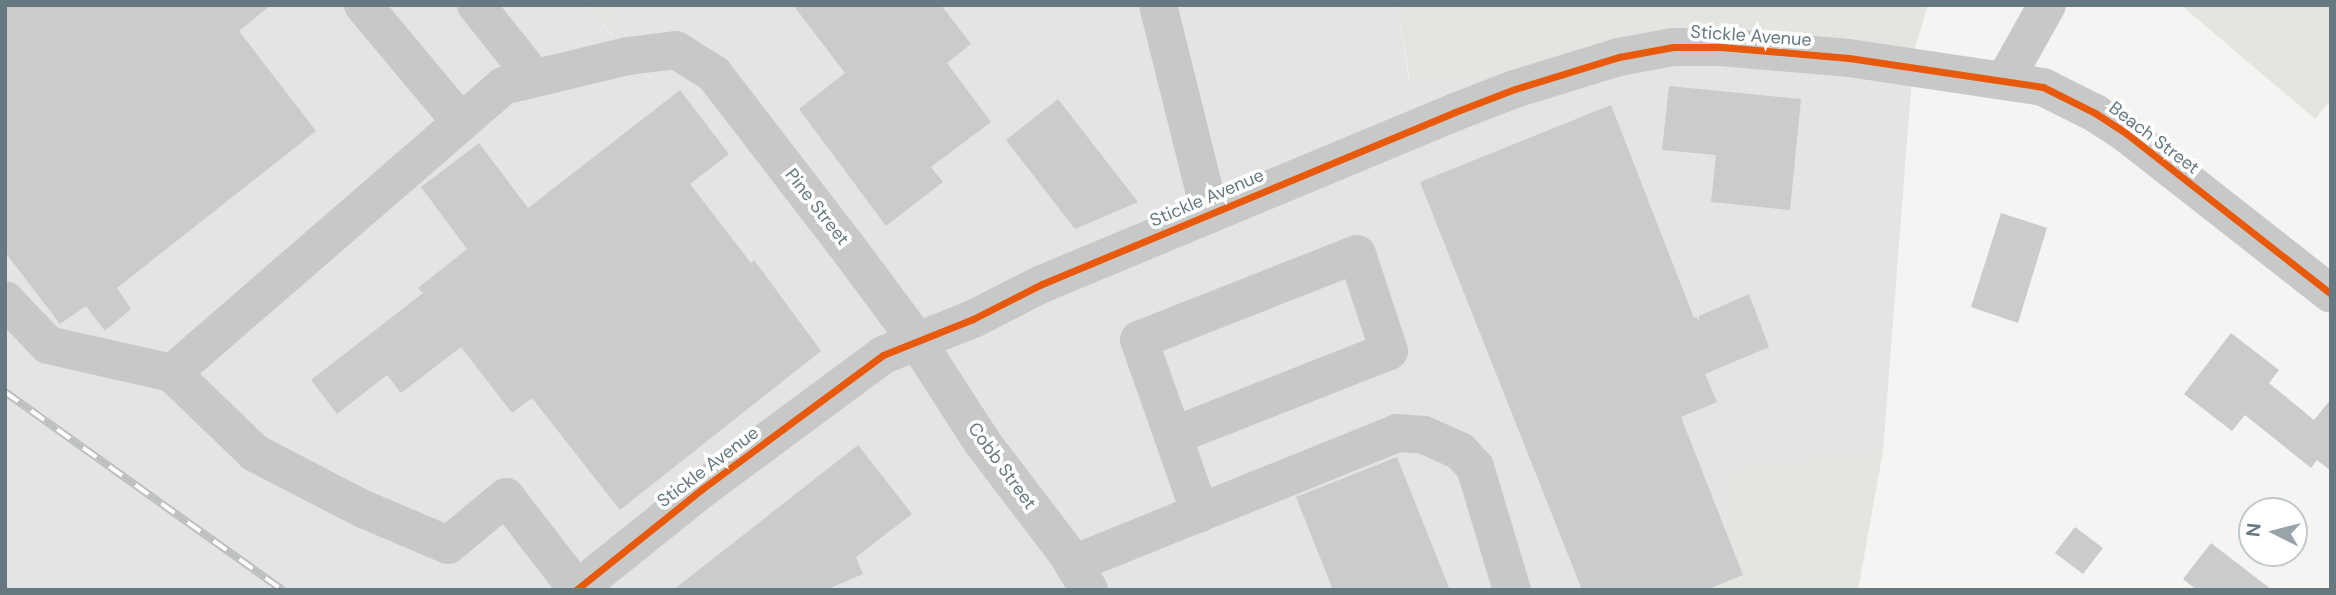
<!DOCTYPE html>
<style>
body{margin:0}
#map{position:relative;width:2336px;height:595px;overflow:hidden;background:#f4f4f3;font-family:"DM Sans",sans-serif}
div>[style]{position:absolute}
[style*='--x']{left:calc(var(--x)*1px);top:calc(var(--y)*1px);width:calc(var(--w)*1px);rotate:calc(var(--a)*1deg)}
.built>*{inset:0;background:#e3e5e4}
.green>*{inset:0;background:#e3e6e0}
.building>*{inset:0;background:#cacccc}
.minor>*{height:38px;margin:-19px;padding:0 19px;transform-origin:19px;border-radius:19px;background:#c7c9c8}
.rail>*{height:8px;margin-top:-4px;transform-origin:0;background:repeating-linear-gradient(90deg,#fff 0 16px,#bdbfc0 0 32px);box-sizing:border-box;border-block:2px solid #bdbfc0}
.cycleway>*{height:7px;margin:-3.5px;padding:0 3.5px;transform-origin:3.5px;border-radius:3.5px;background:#e8590c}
span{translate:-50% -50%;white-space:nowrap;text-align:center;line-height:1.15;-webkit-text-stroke:7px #fff;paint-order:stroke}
.street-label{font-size:18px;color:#667981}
.frame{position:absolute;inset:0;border:7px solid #667981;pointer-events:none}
.north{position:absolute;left:2238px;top:497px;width:70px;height:70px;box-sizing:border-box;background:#fff;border:2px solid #c2c9cd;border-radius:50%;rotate:276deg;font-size:19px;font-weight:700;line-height:28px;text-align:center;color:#667981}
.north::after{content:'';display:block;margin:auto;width:24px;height:32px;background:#98a4a9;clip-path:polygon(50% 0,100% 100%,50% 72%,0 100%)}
</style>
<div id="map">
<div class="built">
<i style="clip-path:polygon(5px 5px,584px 5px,612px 35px,621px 5px,1397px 5px,1409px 80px,1914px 51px,1883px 451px,1731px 469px,1719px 590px,5px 590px)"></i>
</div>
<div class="green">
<i style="clip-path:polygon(584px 5px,621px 5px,613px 35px)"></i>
<i style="clip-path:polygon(1397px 5px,1928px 5px,1914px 51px,1410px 81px)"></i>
<i style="clip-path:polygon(2181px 5px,2331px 5px,2331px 100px,2315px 119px)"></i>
<i style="clip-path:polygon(1883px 451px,1858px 590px,1719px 590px,1731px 469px)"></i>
</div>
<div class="building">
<i style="clip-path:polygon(5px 5px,271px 5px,239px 31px,316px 131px,117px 288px,131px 309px,105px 331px,86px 306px,60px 324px,5px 252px)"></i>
<i style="clip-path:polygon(793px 5px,941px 5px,971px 44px,947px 63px,991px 122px,931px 167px,943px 182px,886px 226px,799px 109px,845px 73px)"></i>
<i style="clip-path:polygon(1669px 86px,1801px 99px,1790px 210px,1711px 202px,1716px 155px,1662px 150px)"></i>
<i style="clip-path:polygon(680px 90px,729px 154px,690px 184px,751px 263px,754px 260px,821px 351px,620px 510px,532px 398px,512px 413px,461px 347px,401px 393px,387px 375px,337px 414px,311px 380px,423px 293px,418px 288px,467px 249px,421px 187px,479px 143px,528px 208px)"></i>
<i style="clip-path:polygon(1058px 99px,1138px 202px,1075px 229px,1006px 140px)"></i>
<i style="clip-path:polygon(1611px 105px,1694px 318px,1697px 317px,1698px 321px,1699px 316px,1749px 294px,1769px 347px,1705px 374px,1717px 402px,1681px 417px,1743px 575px,1706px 590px,1582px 590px,1420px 182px)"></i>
<i style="clip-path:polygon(2001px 213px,2047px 228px,2018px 323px,1971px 307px)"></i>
<i style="clip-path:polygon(2231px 333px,2279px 370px,2269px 383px,2314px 420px,2331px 399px,2331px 471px,2317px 460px,2311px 468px,2245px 415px,2232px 431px,2184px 394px)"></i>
<i style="clip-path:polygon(858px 445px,912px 514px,856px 557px,863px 574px,826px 590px,673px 590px)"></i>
<i style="clip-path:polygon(1397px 457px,1450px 590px,1333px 590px,1296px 497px)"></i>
<i style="clip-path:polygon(2075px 527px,2103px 548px,2083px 574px,2055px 553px)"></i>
<i style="clip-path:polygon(2211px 543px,2272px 590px,2197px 590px,2183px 579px)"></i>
</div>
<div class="minor">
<i style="--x:363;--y:5;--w:153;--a:50.1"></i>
<i style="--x:476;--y:5;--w:93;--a:51.5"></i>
<i style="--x:1158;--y:5;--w:215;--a:76"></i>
<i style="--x:2005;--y:80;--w:86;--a:-60.8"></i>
<i style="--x:5;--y:300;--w:62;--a:46.3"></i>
<i style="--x:48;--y:345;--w:127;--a:12.7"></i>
<i style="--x:1173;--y:436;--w:232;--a:-21.5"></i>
<i style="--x:1389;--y:351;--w:102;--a:-108.3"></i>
<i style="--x:1357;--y:254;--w:234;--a:158.5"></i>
<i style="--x:1139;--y:340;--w:102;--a:70.5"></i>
<i style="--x:1173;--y:436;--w:82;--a:70.7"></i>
<i style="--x:1073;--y:564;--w:349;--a:-22"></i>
<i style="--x:1397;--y:433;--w:27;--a:4"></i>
<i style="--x:1424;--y:435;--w:39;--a:24"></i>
<i style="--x:1460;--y:451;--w:22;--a:47"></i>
<i style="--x:1475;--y:467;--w:128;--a:73.3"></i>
<i style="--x:577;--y:589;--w:116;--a:-127.7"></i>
<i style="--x:506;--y:497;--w:75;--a:140.4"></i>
<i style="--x:448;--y:545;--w:92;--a:-157"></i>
<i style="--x:363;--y:509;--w:122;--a:-152.6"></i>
<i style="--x:255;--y:453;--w:115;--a:-136.1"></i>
<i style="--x:172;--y:373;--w:438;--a:-40.9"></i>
<i style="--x:503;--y:86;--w:129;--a:-13.5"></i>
<i style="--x:628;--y:56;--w:48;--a:-7.1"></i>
<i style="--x:676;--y:50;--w:45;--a:32.3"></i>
<i style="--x:714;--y:74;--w:225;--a:52.4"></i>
<i style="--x:851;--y:252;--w:111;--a:53.4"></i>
<i style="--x:917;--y:341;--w:120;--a:57.2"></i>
<i style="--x:982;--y:442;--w:142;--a:52.7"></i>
<i style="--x:1068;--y:555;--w:41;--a:59"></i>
<i style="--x:576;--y:590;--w:161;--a:-38.7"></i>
<i style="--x:702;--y:489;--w:225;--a:-36.5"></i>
<i style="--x:883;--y:355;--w:97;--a:-21.8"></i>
<i style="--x:973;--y:319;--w:77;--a:-26.9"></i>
<i style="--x:1042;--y:284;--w:447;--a:-22.6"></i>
<i style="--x:1455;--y:112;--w:64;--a:-21"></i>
<i style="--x:1515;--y:89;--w:109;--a:-17.1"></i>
<i style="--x:1619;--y:57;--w:55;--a:-10.5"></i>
<i style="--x:1673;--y:47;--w:48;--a:0"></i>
<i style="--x:1721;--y:47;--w:128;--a:4.9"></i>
<i style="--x:1849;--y:58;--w:196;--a:8.5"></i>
<i style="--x:2043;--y:87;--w:58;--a:26.6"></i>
<i style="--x:2095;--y:113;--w:38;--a:33"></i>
<i style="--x:2127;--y:134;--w:259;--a:38.1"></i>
</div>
<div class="rail">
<i style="--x:5;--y:392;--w:341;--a:35.5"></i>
</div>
<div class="cycleway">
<i style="--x:576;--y:590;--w:161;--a:-38.7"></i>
<i style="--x:702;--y:489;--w:225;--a:-36.5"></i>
<i style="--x:883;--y:355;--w:97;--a:-21.8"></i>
<i style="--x:973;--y:319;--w:77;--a:-26.9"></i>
<i style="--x:1042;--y:284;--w:447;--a:-22.6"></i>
<i style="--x:1455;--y:112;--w:64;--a:-21"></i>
<i style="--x:1515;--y:89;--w:109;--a:-17.1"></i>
<i style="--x:1619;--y:57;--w:55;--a:-10.5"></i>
<i style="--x:1673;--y:47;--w:48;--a:0"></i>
<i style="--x:1721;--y:47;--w:128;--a:4.9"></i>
<i style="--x:1849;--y:58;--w:196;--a:8.5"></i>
<i style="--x:2043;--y:87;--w:58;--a:26.6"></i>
<i style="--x:2095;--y:113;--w:38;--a:33"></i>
<i style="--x:2127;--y:134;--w:259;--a:38.1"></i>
</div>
<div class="street-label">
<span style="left:1751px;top:36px;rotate:4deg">Stickle Avenue</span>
<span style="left:2154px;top:138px;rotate:37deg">Beach Street</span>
<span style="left:1207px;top:198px;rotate:-23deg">Stickle Avenue</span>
<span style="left:817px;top:207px;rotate:52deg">Pine Street</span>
<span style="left:1002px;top:466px;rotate:54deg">Cobb Street</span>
<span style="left:708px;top:467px;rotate:-37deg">Stickle Avenue</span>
</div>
<div class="frame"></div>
<div class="north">N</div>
</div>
